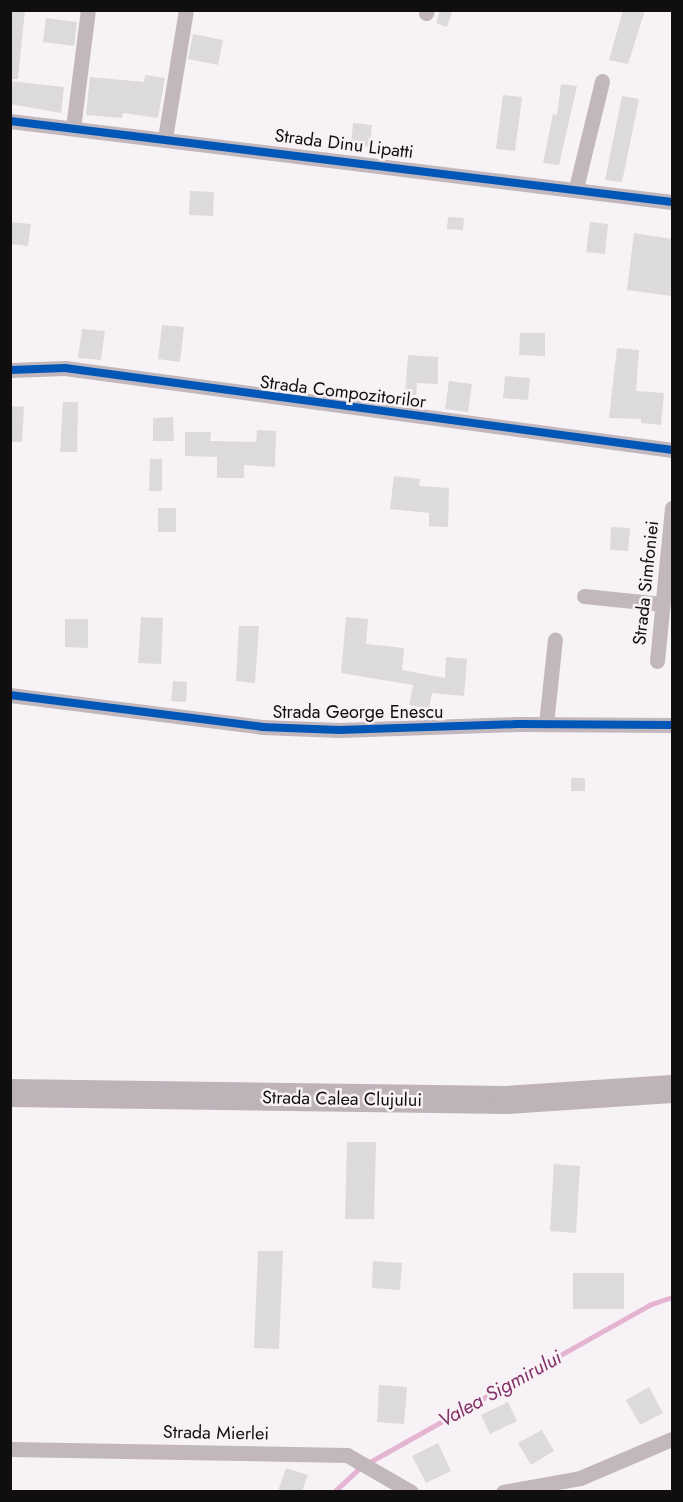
<!DOCTYPE html>
<style>
body{margin:0}
#map{position:relative;width:683px;height:1502px;overflow:hidden;background:#f7f2f5;font-family:Jost,sans-serif}
div>[style]{position:absolute}
[style*='--x']{left:calc(var(--x)*1px);top:calc(var(--y)*1px);width:calc(var(--w)*1px);rotate:calc(var(--a)*1deg)}
.stream>*{height:4.5px;margin:-2.25px;padding:0 2.25px;transform-origin:2.25px;border-radius:2.25px;background:#e6b4d3}
.building>*{inset:0;background:#dddadc}
.street>*{height:15px;margin:-7.5px;padding:0 7.5px;transform-origin:7.5px;border-radius:7.5px;background:#c1b7bd}
.highway>*{height:28px;margin:-14px;padding:0 14px;transform-origin:14px;border-radius:14px;background:#bfb3ba}
.cycleway>*{height:8px;margin:-4px;padding:0 4px;transform-origin:4px;border-radius:4px;background:#0057b8}
span{translate:-50% -50%;white-space:nowrap;text-align:center;line-height:1.15;-webkit-text-stroke:5px #f8f1f5;paint-order:stroke}
.street-label{font-size:18px;color:#100e0f}
.water-label{font-size:20px;color:#823269;font-style:italic}
.frame{position:absolute;inset:0;border:12px solid #100e0f;pointer-events:none}
</style>
<div id="map">
<div class="stream">
<i style="--x:368;--y:1463;--w:322;--a:-29.3"></i>
<i style="--x:649;--y:1305;--w:24;--a:-19"></i>
<i style="--x:334;--y:1492;--w:37;--a:-43"></i>
</div>
<div class="building">
<i style="clip-path:polygon(10px 10px,25px 10px,18px 79px,10px 79px)"></i>
<i style="clip-path:polygon(440px 10px,453px 10px,447px 27px,436px 23px)"></i>
<i style="clip-path:polygon(623px 10px,645px 10px,628px 64px,609px 60px)"></i>
<i style="clip-path:polygon(46px 18px,77px 22px,74px 46px,43px 42px)"></i>
<i style="clip-path:polygon(193px 34px,223px 40px,218px 65px,188px 59px)"></i>
<i style="clip-path:polygon(145px 75px,165px 78px,158px 118px,123px 113px,122px 118px,86px 115px,90px 77px,144px 82px)"></i>
<i style="clip-path:polygon(10px 81px,64px 87px,61px 113px,10px 104px)"></i>
<i style="clip-path:polygon(561px 84px,577px 86px,559px 165px,543px 163px,553px 114px,557px 115px)"></i>
<i style="clip-path:polygon(503px 95px,522px 97px,515px 151px,496px 149px)"></i>
<i style="clip-path:polygon(622px 96px,639px 99px,622px 182px,605px 180px)"></i>
<i style="clip-path:polygon(353px 123px,372px 125px,370px 147px,351px 145px)"></i>
<i style="clip-path:polygon(190px 191px,214px 192px,213px 216px,189px 215px)"></i>
<i style="clip-path:polygon(448px 217px,464px 218px,463px 230px,447px 229px)"></i>
<i style="clip-path:polygon(10px 222px,31px 224px,28px 246px,10px 244px)"></i>
<i style="clip-path:polygon(590px 222px,608px 224px,605px 254px,586px 252px)"></i>
<i style="clip-path:polygon(634px 233px,672px 239px,672px 296px,627px 290px)"></i>
<i style="clip-path:polygon(162px 325px,184px 327px,180px 362px,158px 359px)"></i>
<i style="clip-path:polygon(82px 329px,105px 331px,101px 360px,78px 358px)"></i>
<i style="clip-path:polygon(520px 333px,545px 333px,545px 356px,519px 355px)"></i>
<i style="clip-path:polygon(617px 348px,639px 350px,636px 391px,664px 393px,661px 425px,641px 423px,641px 419px,609px 418px)"></i>
<i style="clip-path:polygon(408px 355px,438px 357px,438px 384px,417px 383px,416px 395px,405px 395px)"></i>
<i style="clip-path:polygon(505px 376px,530px 378px,528px 400px,503px 398px)"></i>
<i style="clip-path:polygon(449px 381px,472px 384px,468px 412px,445px 409px)"></i>
<i style="clip-path:polygon(63px 402px,78px 402px,77px 452px,60px 452px)"></i>
<i style="clip-path:polygon(10px 406px,24px 407px,22px 442px,10px 442px)"></i>
<i style="clip-path:polygon(173px 417px,174px 441px,153px 441px,153px 418px)"></i>
<i style="clip-path:polygon(257px 430px,276px 431px,275px 467px,244px 465px,244px 478px,217px 478px,217px 457px,185px 456px,185px 432px,211px 432px,210px 441px,256px 442px)"></i>
<i style="clip-path:polygon(150px 459px,162px 459px,162px 491px,149px 491px)"></i>
<i style="clip-path:polygon(394px 476px,420px 479px,419px 486px,449px 488px,448px 527px,429px 526px,429px 513px,390px 509px)"></i>
<i style="clip-path:polygon(158px 508px,176px 508px,176px 532px,158px 532px)"></i>
<i style="clip-path:polygon(611px 527px,630px 528px,628px 551px,610px 550px)"></i>
<i style="clip-path:polygon(141px 617px,163px 618px,161px 664px,138px 663px)"></i>
<i style="clip-path:polygon(346px 617px,368px 619px,366px 644px,404px 648px,402px 670px,445px 678px,446px 657px,467px 659px,464px 696px,432px 693px,429px 709px,409px 705px,413px 685px,341px 673px)"></i>
<i style="clip-path:polygon(65px 619px,88px 619px,88px 648px,65px 647px)"></i>
<i style="clip-path:polygon(239px 626px,259px 626px,255px 683px,236px 681px)"></i>
<i style="clip-path:polygon(173px 681px,187px 682px,186px 702px,171px 701px)"></i>
<i style="clip-path:polygon(571px 778px,585px 778px,585px 791px,571px 791px)"></i>
<i style="clip-path:polygon(347px 1142px,376px 1142px,374px 1219px,345px 1219px)"></i>
<i style="clip-path:polygon(554px 1164px,580px 1166px,576px 1233px,550px 1231px)"></i>
<i style="clip-path:polygon(258px 1251px,283px 1251px,279px 1349px,254px 1348px)"></i>
<i style="clip-path:polygon(373px 1261px,402px 1263px,400px 1290px,372px 1288px)"></i>
<i style="clip-path:polygon(573px 1273px,624px 1273px,624px 1309px,573px 1309px)"></i>
<i style="clip-path:polygon(379px 1385px,407px 1387px,404px 1424px,377px 1422px)"></i>
<i style="clip-path:polygon(649px 1387px,663px 1413px,640px 1425px,626px 1400px)"></i>
<i style="clip-path:polygon(508px 1402px,517px 1421px,490px 1434px,481px 1415px)"></i>
<i style="clip-path:polygon(542px 1430px,554px 1451px,531px 1465px,518px 1443px)"></i>
<i style="clip-path:polygon(438px 1443px,451px 1471px,426px 1483px,412px 1456px)"></i>
<i style="clip-path:polygon(286px 1468px,308px 1475px,302px 1491px,278px 1491px)"></i>
</div>
<div class="street">
<i style="--x:426;--y:13;--w:3;--a:-72"></i>
<i style="--x:10;--y:121;--w:667;--a:6.98"></i>
<i style="--x:73;--y:128;--w:119;--a:-82.8"></i>
<i style="--x:165;--y:138;--w:130;--a:-80.7"></i>
<i style="--x:576;--y:188;--w:110;--a:-76.3"></i>
<i style="--x:10;--y:370;--w:55;--a:-2.1"></i>
<i style="--x:65;--y:368;--w:613;--a:7.69"></i>
<i style="--x:584;--y:596;--w:79;--a:5.8"></i>
<i style="--x:657;--y:661;--w:154;--a:-84.4"></i>
<i style="--x:10;--y:695;--w:254;--a:7.2"></i>
<i style="--x:262;--y:727;--w:77;--a:2.2"></i>
<i style="--x:339;--y:730;--w:178;--a:-1.9"></i>
<i style="--x:517;--y:724;--w:155;--a:0.4"></i>
<i style="--x:546;--y:724;--w:85;--a:-84"></i>
<i style="--x:10;--y:1449;--w:337;--a:1"></i>
<i style="--x:347;--y:1455;--w:74;--a:30"></i>
<i style="--x:503;--y:1492;--w:78;--a:-10.3"></i>
<i style="--x:580;--y:1478;--w:100;--a:-23"></i>
</div>
<div class="highway">
<i style="--x:10;--y:1093;--w:496;--a:0.8"></i>
<i style="--x:506;--y:1100;--w:166;--a:-3.8"></i>
</div>
<div class="cycleway">
<i style="--x:10;--y:121;--w:667;--a:6.98"></i>
<i style="--x:10;--y:370;--w:55;--a:-2.1"></i>
<i style="--x:65;--y:368;--w:613;--a:7.69"></i>
<i style="--x:10;--y:695;--w:254;--a:7.2"></i>
<i style="--x:262;--y:727;--w:77;--a:2.2"></i>
<i style="--x:339;--y:730;--w:178;--a:-1.9"></i>
<i style="--x:517;--y:724;--w:155;--a:0.4"></i>
</div>
<div class="street-label">
<span style="left:344px;top:144px;rotate:7deg">Strada Dinu Lipatti</span>
<span style="left:343px;top:392px;rotate:7deg">Strada Compozitorilor</span>
<span style="left:646px;top:583px;rotate:-84deg">Strada Simfoniei</span>
<span style="left:358px;top:712px">Strada George Enescu</span>
<span style="left:342px;top:1099px;rotate:1deg">Strada Calea Clujului</span>
<span style="left:216px;top:1433px;rotate:1deg">Strada Mierlei</span>
</div>
<div class="water-label">
<span style="left:500px;top:1389px;rotate:-29deg">Valea Sigmirului</span>
</div>
<div class="frame"></div>
</div>
